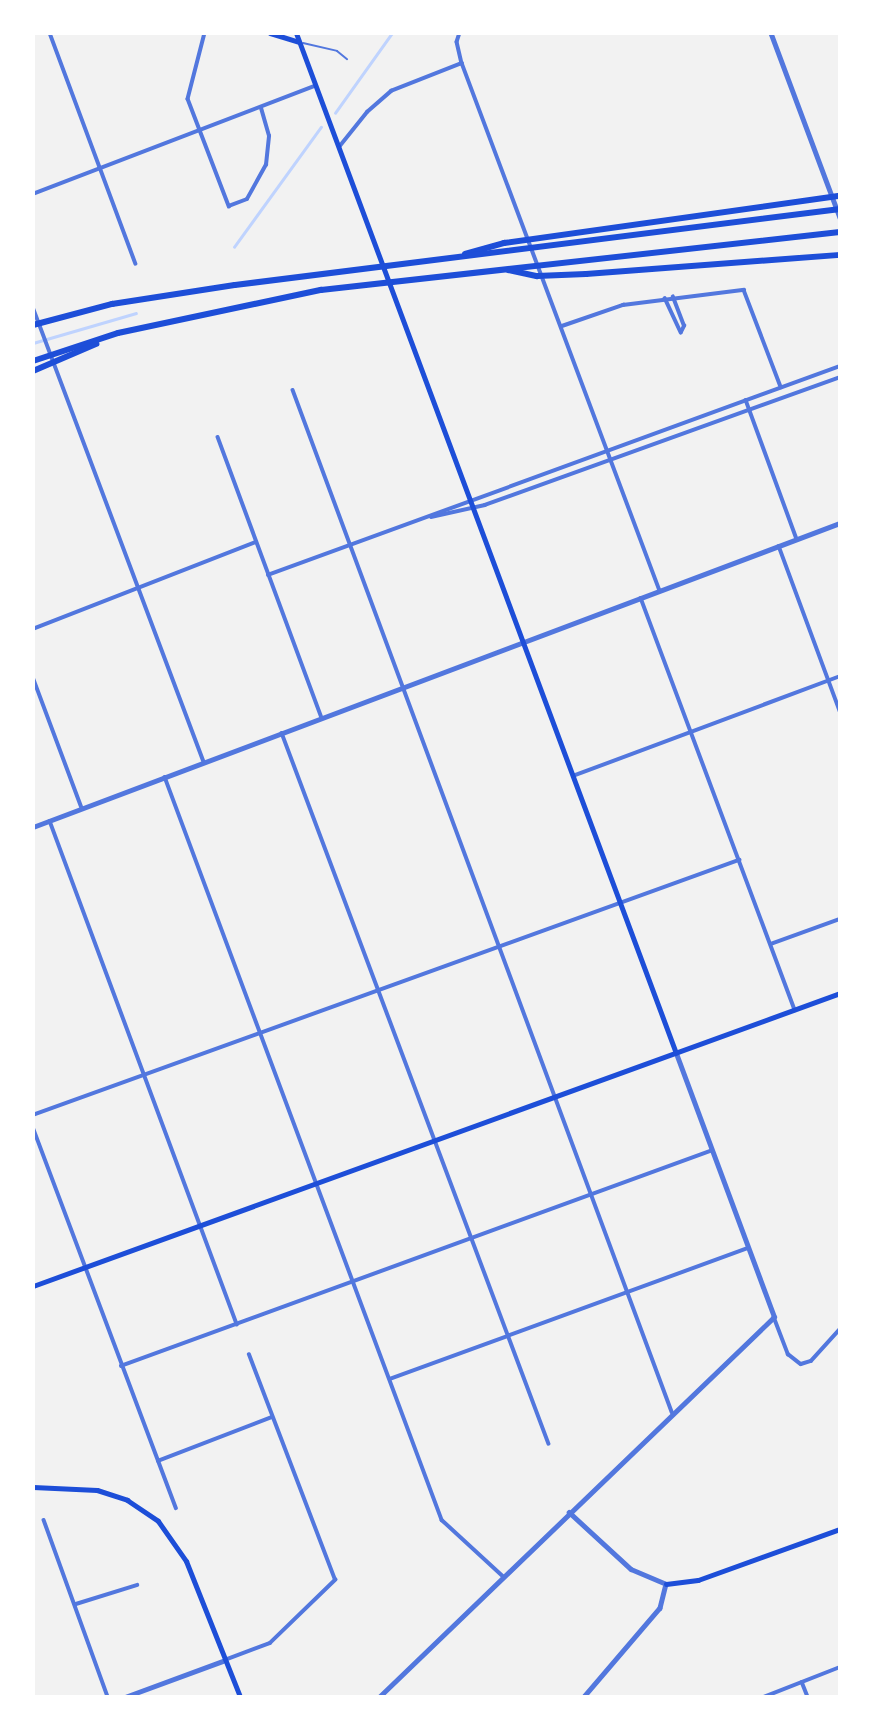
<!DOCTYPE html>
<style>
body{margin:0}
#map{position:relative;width:873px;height:1730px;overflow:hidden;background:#f2f2f2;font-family:Arial,sans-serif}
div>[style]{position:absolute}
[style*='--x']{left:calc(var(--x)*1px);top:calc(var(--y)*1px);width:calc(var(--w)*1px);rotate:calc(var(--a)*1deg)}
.stream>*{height:2.5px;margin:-1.25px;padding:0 1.25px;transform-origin:1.25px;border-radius:1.25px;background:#bfd3fe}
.service>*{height:2px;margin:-1px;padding:0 1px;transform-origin:1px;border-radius:1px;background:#5277de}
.minor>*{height:3.5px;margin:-1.75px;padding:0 1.75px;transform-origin:1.75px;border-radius:1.75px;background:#5277de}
.tertiary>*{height:4.5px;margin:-2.25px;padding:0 2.25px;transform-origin:2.25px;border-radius:2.25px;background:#5277de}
.secondary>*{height:5px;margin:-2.5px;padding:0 2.5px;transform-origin:2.5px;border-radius:2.5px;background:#1d4ed8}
.motorway>*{height:6px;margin:-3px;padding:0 3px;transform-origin:3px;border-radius:3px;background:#1d4ed8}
span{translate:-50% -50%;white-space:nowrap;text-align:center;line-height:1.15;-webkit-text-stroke:7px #fff;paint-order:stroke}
.frame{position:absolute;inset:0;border:35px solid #fff;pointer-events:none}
</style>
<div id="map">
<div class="stream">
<i style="--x:335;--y:113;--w:98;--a:-54.5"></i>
<i style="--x:234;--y:247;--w:148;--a:-54.1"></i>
<i style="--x:33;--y:343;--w:107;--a:-16.2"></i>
</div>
<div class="service">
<i style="--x:303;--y:43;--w:35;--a:13"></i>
<i style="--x:337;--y:51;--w:13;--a:39"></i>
</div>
<div class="minor">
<i style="--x:50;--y:33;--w:246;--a:69.6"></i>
<i style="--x:205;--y:33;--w:68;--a:104.4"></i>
<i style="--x:188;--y:99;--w:115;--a:69"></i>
<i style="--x:229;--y:206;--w:19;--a:-21"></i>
<i style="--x:247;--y:199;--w:39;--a:-61"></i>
<i style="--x:266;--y:165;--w:29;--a:-84"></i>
<i style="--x:269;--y:136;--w:29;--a:-106"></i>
<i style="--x:460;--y:33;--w:9;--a:108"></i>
<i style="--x:457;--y:42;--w:22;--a:77"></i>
<i style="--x:462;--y:63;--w:564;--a:69.44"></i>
<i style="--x:339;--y:147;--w:45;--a:-51.3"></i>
<i style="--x:367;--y:112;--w:32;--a:-41"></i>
<i style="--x:391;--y:91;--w:76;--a:-21.5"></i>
<i style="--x:33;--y:194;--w:302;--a:-21"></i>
<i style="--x:665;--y:298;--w:38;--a:65"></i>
<i style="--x:681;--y:332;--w:7;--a:-63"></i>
<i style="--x:684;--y:326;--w:31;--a:-111"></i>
<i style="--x:33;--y:307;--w:486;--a:69.4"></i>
<i style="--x:562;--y:326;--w:65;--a:-19"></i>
<i style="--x:623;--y:305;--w:122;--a:-7.1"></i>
<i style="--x:744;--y:290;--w:104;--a:69.1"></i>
<i style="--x:293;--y:390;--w:1090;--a:69.65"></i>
<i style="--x:746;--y:400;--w:148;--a:69.9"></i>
<i style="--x:218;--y:437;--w:300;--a:69.7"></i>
<i style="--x:431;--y:517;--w:55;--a:-12.5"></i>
<i style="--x:485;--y:505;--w:377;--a:-19.8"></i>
<i style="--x:779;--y:546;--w:176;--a:69.7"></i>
<i style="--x:268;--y:575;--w:609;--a:-20.07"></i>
<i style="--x:641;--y:598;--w:440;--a:69.5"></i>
<i style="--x:33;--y:629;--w:239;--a:-21.3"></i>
<i style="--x:33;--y:677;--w:140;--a:69.5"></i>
<i style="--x:282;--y:733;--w:759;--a:69.42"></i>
<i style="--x:573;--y:776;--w:285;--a:-20.5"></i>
<i style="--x:165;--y:777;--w:793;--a:69.55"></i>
<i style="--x:442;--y:1520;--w:83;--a:42.6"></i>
<i style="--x:50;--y:821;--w:537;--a:69.61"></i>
<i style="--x:771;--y:944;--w:73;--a:-19.9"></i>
<i style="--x:33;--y:1115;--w:751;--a:-19.86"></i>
<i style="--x:33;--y:1127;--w:407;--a:69.4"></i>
<i style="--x:774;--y:1317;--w:40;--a:69"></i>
<i style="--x:788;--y:1354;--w:16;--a:38"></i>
<i style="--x:801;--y:1364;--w:10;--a:-17"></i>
<i style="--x:811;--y:1361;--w:43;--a:-47.8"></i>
<i style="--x:121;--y:1366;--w:627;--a:-20.05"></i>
<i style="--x:390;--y:1379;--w:381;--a:-20.1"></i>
<i style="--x:158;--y:1461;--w:122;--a:-21.1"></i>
<i style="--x:44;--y:1520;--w:188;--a:70.1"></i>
<i style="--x:76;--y:1604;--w:64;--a:-17.3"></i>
<i style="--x:225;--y:1660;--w:48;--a:-20.7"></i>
<i style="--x:270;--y:1643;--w:91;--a:-44.1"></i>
<i style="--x:335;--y:1580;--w:241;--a:-110.9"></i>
<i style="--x:802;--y:1682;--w:16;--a:68"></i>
<i style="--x:764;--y:1697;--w:82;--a:-21.5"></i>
</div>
<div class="tertiary">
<i style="--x:771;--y:33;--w:197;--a:69.5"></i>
<i style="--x:33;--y:827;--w:862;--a:-20.64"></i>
<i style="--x:569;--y:1512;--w:84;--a:42.6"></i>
<i style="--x:631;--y:1569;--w:38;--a:23"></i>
<i style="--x:666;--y:1584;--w:25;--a:104"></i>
<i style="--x:660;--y:1608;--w:117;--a:130.5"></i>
<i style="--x:125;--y:1697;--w:104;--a:-20.2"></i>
<i style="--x:379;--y:1697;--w:548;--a:-43.89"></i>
<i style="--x:774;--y:1317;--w:282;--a:-110.4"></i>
</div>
<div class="secondary">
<i style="--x:270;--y:33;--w:30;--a:17"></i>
<i style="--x:296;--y:33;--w:1088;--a:69.57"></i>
<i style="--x:33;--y:1286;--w:859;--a:-19.95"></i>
<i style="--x:33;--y:1487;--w:64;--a:2.7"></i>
<i style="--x:97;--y:1490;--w:32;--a:18"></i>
<i style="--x:127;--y:1500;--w:37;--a:34"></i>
<i style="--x:158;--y:1521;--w:49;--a:55"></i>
<i style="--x:186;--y:1561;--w:146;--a:68.3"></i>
<i style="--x:666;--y:1584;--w:32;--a:-7"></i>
<i style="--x:698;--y:1580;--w:151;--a:-19.8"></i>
</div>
<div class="motorway">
<i style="--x:465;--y:254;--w:41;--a:-15.8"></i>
<i style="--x:504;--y:243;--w:339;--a:-8"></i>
<i style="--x:508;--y:270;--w:30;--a:12"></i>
<i style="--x:537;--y:276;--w:49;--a:-2.3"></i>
<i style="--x:586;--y:274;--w:255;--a:-4.3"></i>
<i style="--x:33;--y:325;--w:82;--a:-14.9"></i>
<i style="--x:112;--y:304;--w:124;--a:-8.8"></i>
<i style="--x:235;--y:285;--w:610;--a:-7.16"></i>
<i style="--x:33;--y:361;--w:89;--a:-18.2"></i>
<i style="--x:118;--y:333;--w:208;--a:-12"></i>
<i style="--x:321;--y:290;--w:522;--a:-6.38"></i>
<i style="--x:33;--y:371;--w:69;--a:-23.2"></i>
</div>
<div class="frame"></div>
</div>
